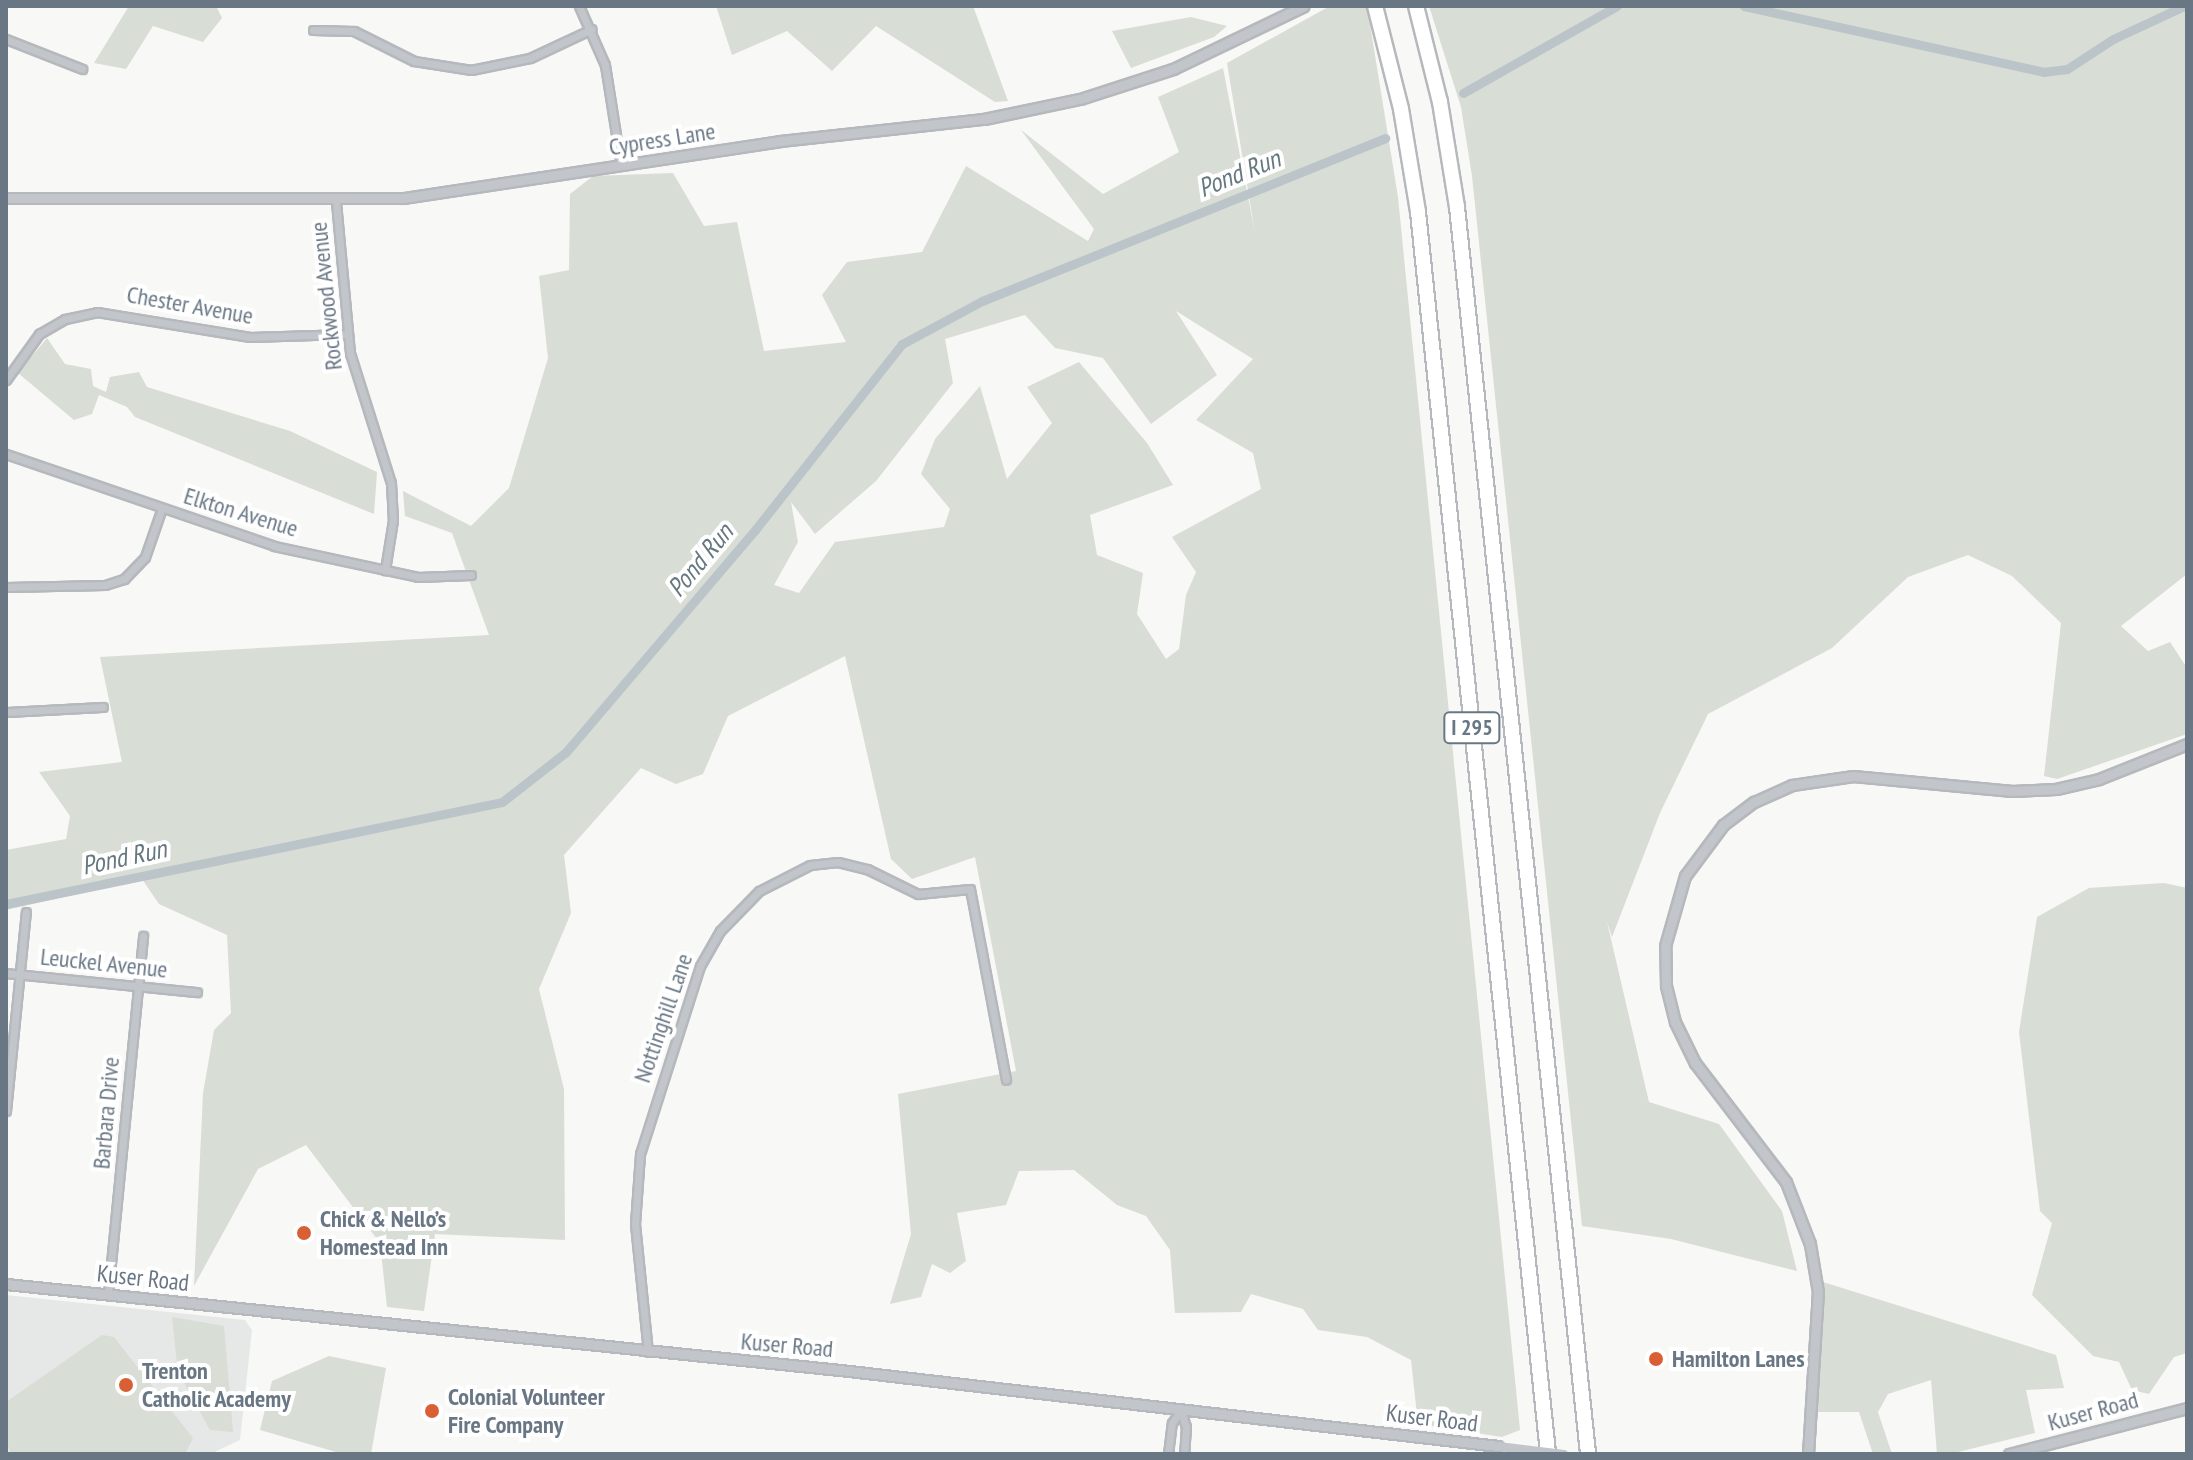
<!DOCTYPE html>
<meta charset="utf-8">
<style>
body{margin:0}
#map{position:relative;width:2193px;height:1460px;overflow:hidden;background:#f8f8f6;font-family:"PT Sans Narrow",sans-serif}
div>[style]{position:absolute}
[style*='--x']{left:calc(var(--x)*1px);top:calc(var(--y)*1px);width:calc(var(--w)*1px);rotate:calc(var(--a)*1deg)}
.built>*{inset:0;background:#e6e7e7}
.green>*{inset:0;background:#d8ddd5}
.canal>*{height:9px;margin:-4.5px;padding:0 4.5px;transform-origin:4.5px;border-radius:4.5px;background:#bbc4c9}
.roads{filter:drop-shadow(2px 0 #b5b8bc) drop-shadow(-2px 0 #b5b8bc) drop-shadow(0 2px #b5b8bc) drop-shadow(0 -2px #b5b8bc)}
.minor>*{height:7px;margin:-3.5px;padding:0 3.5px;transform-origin:3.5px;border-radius:3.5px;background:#c2c5c9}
.tertiary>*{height:9px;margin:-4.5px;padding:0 4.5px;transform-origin:4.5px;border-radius:4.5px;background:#c2c5c9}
.motorway>*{height:14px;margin:-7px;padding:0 7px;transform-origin:7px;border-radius:7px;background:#fff}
.tertiary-bridge>*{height:9px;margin:-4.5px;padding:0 4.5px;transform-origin:4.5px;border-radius:4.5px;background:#c2c5c9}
.dots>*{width:22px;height:22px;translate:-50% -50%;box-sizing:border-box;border:4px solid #fff;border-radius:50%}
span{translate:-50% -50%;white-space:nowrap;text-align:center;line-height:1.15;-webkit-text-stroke:8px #fff;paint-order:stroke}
.shield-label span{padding:2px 6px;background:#fff;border:2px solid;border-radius:6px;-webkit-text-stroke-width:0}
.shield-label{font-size:22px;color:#697785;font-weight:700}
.street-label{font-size:24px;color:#697785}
.poi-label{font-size:24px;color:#697785;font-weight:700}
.left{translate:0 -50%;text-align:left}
.water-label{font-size:26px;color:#657880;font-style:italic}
.frame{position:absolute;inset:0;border:8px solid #697785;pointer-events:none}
</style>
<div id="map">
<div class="built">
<i style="clip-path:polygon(6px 1295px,245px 1320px,252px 1330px,240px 1440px,210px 1454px,6px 1454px)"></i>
</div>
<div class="green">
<i style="clip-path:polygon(129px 6px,216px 6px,222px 18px,203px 42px,153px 26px,126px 69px,94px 63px)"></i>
<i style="clip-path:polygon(716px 6px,973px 6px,1008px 101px,995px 102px,876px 26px,832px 71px,787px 31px,732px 55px)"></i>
<i style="clip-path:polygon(evenodd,1330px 6px,1367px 6px,1398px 197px,1520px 1430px,1502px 1437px,1418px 1424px,1411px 1360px,1367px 1337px,1318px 1330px,1303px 1309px,1251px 1294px,1241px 1312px,1175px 1313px,1170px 1250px,1146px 1216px,1117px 1205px,1074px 1170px,1019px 1171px,1006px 1205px,957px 1213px,966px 1261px,950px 1273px,932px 1264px,921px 1297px,890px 1304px,911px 1234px,898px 1094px,1016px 1071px,975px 857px,912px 879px,891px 859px,845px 656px,728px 716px,703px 774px,676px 784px,641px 768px,564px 855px,571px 913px,539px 989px,564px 1089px,565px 1240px,435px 1234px,424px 1311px,387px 1307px,380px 1243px,306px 1145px,258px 1169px,194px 1286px,203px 1093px,214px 1030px,231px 1013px,227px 935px,159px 904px,142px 879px,6px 910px,6px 850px,66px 839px,70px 816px,39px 772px,122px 762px,100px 657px,489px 635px,452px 533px,405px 516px,403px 491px,471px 526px,509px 488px,548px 358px,539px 276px,569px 270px,570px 194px,593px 176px,673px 173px,704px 226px,737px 222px,764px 351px,846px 342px,822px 295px,847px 262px,922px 252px,966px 166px,1088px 241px,1094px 229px,1021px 130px,1103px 194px,1179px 152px,1158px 97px,1223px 68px,1255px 233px,1227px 63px,1330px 6px,1176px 311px,1253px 359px,1196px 420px,1253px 453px,1261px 489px,1172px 537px,1196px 572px,1186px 595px,1179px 649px,1166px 659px,1137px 614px,1143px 573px,1097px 555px,1090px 515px,1173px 485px,1147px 443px,1079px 362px,1027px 387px,1052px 423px,1007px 479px,980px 386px,935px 439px,921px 474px,950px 509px,944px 527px,835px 542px,799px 593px,774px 585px,798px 542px,791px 502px,815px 534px,876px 481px,953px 383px,945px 339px,1025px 315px,1055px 348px,1103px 358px,1151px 424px,1217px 375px,1176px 311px)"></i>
<i style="clip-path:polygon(1429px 6px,2187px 6px,2187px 574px,2121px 626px,2148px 651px,2170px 642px,2187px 668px,2187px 734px,2057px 779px,2044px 776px,2061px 623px,2012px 576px,1968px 555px,1908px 577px,1832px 648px,1708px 714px,1660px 813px,1612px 937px,1607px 922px,1649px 1102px,1719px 1124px,1782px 1211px,1797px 1271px,1671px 1239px,1582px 1226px,1472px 176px,1461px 107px)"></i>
<i style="clip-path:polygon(1191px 17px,1227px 26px,1214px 37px,1131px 68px,1112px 31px)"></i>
<i style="clip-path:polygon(47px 338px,65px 364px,91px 369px,93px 386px,106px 392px,110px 377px,139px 372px,147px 387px,290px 431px,377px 472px,374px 514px,135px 417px,127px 407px,99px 395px,92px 414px,74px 420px,18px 373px)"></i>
<i style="clip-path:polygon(2164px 883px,2187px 888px,2187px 1353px,2174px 1357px,2149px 1394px,2132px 1390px,2119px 1362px,2093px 1356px,2032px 1295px,2052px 1223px,2040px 1211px,2019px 1032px,2037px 917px,2089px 888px)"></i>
<i style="clip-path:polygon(1823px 1282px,2056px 1355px,2064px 1388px,2026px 1390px,2035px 1433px,1950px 1454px,1937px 1454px,1931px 1380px,1888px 1394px,1878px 1412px,1892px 1454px,1873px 1454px,1859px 1412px,1816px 1412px)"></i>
<i style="clip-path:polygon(172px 1317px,224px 1326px,233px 1432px,210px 1430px,178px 1372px)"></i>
<i style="clip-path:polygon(102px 1335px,114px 1337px,193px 1438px,185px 1454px,12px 1454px,6px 1443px,6px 1402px)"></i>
<i style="clip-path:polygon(329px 1356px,386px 1368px,371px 1454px,343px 1454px,260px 1430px,272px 1381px)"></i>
</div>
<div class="canal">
<i style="--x:1744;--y:6;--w:306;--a:12.4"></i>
<i style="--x:2043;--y:72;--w:24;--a:-7"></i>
<i style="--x:2067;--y:69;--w:55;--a:-33.1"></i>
<i style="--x:2113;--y:39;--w:78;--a:-24.9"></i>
<i style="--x:1463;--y:93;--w:177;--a:-29.5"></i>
<i style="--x:6;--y:904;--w:506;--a:-11.62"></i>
<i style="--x:502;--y:802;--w:81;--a:-38"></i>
<i style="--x:566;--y:752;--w:292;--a:-49.6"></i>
<i style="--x:755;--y:530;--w:237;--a:-51.7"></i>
<i style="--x:902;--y:344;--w:91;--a:-28.3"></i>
<i style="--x:982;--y:301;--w:435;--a:-22"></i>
</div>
<div class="roads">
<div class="minor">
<i style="--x:579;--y:6;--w:64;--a:66.2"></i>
<i style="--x:605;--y:65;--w:102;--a:81"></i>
<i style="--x:313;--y:30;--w:41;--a:1.4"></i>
<i style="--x:354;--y:31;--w:67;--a:26.6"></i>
<i style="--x:414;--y:61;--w:58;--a:9"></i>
<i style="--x:471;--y:70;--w:60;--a:-11.5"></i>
<i style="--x:530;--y:58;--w:68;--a:-25.1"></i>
<i style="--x:6;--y:39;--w:82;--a:21.5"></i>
<i style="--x:336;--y:202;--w:152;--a:84.7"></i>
<i style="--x:350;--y:353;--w:136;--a:72.5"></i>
<i style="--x:391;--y:483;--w:37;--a:87"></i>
<i style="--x:393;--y:520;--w:51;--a:99.1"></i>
<i style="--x:6;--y:380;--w:57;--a:-54.3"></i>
<i style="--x:39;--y:334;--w:30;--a:-30"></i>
<i style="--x:65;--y:319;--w:33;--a:-12"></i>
<i style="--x:97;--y:312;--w:155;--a:9.3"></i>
<i style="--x:250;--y:337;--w:97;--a:-1.8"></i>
<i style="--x:6;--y:454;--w:283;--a:18.9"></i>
<i style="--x:274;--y:546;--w:147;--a:12.1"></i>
<i style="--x:418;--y:577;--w:53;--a:-2.2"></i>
<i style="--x:6;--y:587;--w:99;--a:-1.2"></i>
<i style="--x:105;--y:585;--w:20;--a:-18"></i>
<i style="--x:124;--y:579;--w:30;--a:-46"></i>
<i style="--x:145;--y:557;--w:52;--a:-70.9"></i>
<i style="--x:6;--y:712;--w:97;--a:-3"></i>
<i style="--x:6;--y:973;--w:192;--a:5.7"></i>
<i style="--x:6;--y:1111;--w:200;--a:-84.3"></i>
<i style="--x:108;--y:1294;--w:360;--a:-84.4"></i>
<i style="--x:648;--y:1352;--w:129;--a:-95.8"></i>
<i style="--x:635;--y:1224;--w:70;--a:-85.9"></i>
<i style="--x:640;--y:1154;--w:197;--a:-72.3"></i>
<i style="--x:700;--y:966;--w:40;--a:-60.3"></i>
<i style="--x:720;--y:931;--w:56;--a:-45.7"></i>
<i style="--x:759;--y:891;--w:57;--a:-27"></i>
<i style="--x:810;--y:865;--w:28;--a:-6"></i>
<i style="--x:838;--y:862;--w:30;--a:14"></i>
<i style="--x:867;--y:869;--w:57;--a:26.1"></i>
<i style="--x:918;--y:894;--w:52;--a:-5.5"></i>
<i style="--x:970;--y:889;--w:194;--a:79.3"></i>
<i style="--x:1181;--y:1410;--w:18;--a:74"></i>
<i style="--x:1186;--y:1427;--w:27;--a:94"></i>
<i style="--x:1168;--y:1454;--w:31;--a:-83"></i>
<i style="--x:1172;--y:1423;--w:16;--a:-55"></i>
</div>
<div class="tertiary">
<i style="--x:6;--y:198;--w:398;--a:0"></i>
<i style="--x:404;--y:198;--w:380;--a:-8.6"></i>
<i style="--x:780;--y:141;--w:205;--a:-6.2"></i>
<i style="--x:984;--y:119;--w:98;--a:-11.8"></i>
<i style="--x:1080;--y:99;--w:98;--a:-17.9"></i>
<i style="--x:1173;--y:69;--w:145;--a:-25.7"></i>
<i style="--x:6;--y:1284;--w:847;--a:5.89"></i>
<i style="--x:849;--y:1371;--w:653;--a:6.59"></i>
<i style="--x:1808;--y:1454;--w:162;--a:-86.5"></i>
<i style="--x:1818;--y:1292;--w:49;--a:-99.5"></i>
<i style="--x:1810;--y:1244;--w:66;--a:-111.2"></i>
<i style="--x:1786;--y:1182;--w:150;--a:-127.4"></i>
<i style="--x:1695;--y:1063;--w:46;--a:-116"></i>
<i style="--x:1675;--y:1022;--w:38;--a:-104"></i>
<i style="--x:1666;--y:985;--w:39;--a:-91"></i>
<i style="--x:1665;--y:946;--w:73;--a:-74.1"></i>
<i style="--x:1685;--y:876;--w:64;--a:-53.3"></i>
<i style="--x:1723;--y:825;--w:39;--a:-37"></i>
<i style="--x:1754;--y:802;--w:42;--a:-24.1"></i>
<i style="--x:1792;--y:785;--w:62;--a:-8.4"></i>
<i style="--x:1853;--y:776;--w:160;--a:5.4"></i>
<i style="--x:2012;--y:791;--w:44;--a:-2.6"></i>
<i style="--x:2056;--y:789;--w:44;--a:-13.1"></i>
<i style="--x:2099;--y:779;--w:95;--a:-21.7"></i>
<i style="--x:2009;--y:1454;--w:184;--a:-14.5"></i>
</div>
<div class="motorway">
<i style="--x:1375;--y:6;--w:106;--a:75.8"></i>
<i style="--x:1401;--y:109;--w:104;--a:80.6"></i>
<i style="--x:1418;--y:212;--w:1249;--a:84.02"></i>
<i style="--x:1416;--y:6;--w:99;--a:76"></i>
<i style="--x:1440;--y:102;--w:106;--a:80.8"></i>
<i style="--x:1457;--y:207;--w:1254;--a:84"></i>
</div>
</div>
<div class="tertiary-bridge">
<i style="--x:1498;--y:1446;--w:66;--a:6.9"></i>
</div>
<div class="dots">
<i style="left:304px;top:1233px;background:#d96035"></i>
<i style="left:1656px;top:1359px;background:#d96035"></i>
<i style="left:126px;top:1385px;background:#d96035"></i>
<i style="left:432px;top:1411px;background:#d96035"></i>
</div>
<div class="shield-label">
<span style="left:1472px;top:728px">I 295</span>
</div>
<div class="street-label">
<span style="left:662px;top:139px;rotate:-9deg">Cypress Lane</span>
<span style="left:326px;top:296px;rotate:-96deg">Rockwood Avenue</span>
<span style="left:190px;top:305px;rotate:10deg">Chester Avenue</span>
<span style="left:241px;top:512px;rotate:17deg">Elkton Avenue</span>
<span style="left:104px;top:963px;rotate:6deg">Leuckel Avenue</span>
<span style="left:663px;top:1018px;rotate:-71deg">Nottinghill Lane</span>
<span style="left:106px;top:1113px;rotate:-85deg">Barbara Drive</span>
<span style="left:143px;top:1278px;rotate:6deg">Kuser Road</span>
<span style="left:787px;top:1345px;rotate:5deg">Kuser Road</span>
<span style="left:2093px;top:1411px;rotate:-15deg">Kuser Road</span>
<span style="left:1432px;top:1418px;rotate:7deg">Kuser Road</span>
</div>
<div class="poi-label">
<span class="left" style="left:320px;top:1233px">Chick &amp; Nello’s<br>Homestead Inn</span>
<span class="left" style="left:1672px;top:1359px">Hamilton Lanes</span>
<span class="left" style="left:142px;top:1385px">Trenton<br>Catholic Academy</span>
<span class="left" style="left:448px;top:1411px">Colonial Volunteer<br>Fire Company</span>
</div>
<div class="water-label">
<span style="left:1239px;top:173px;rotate:-22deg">Pond Run</span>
<span style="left:700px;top:560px;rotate:-50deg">Pond Run</span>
<span style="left:124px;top:857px;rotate:-12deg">Pond Run</span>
</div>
<div class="frame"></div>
</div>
